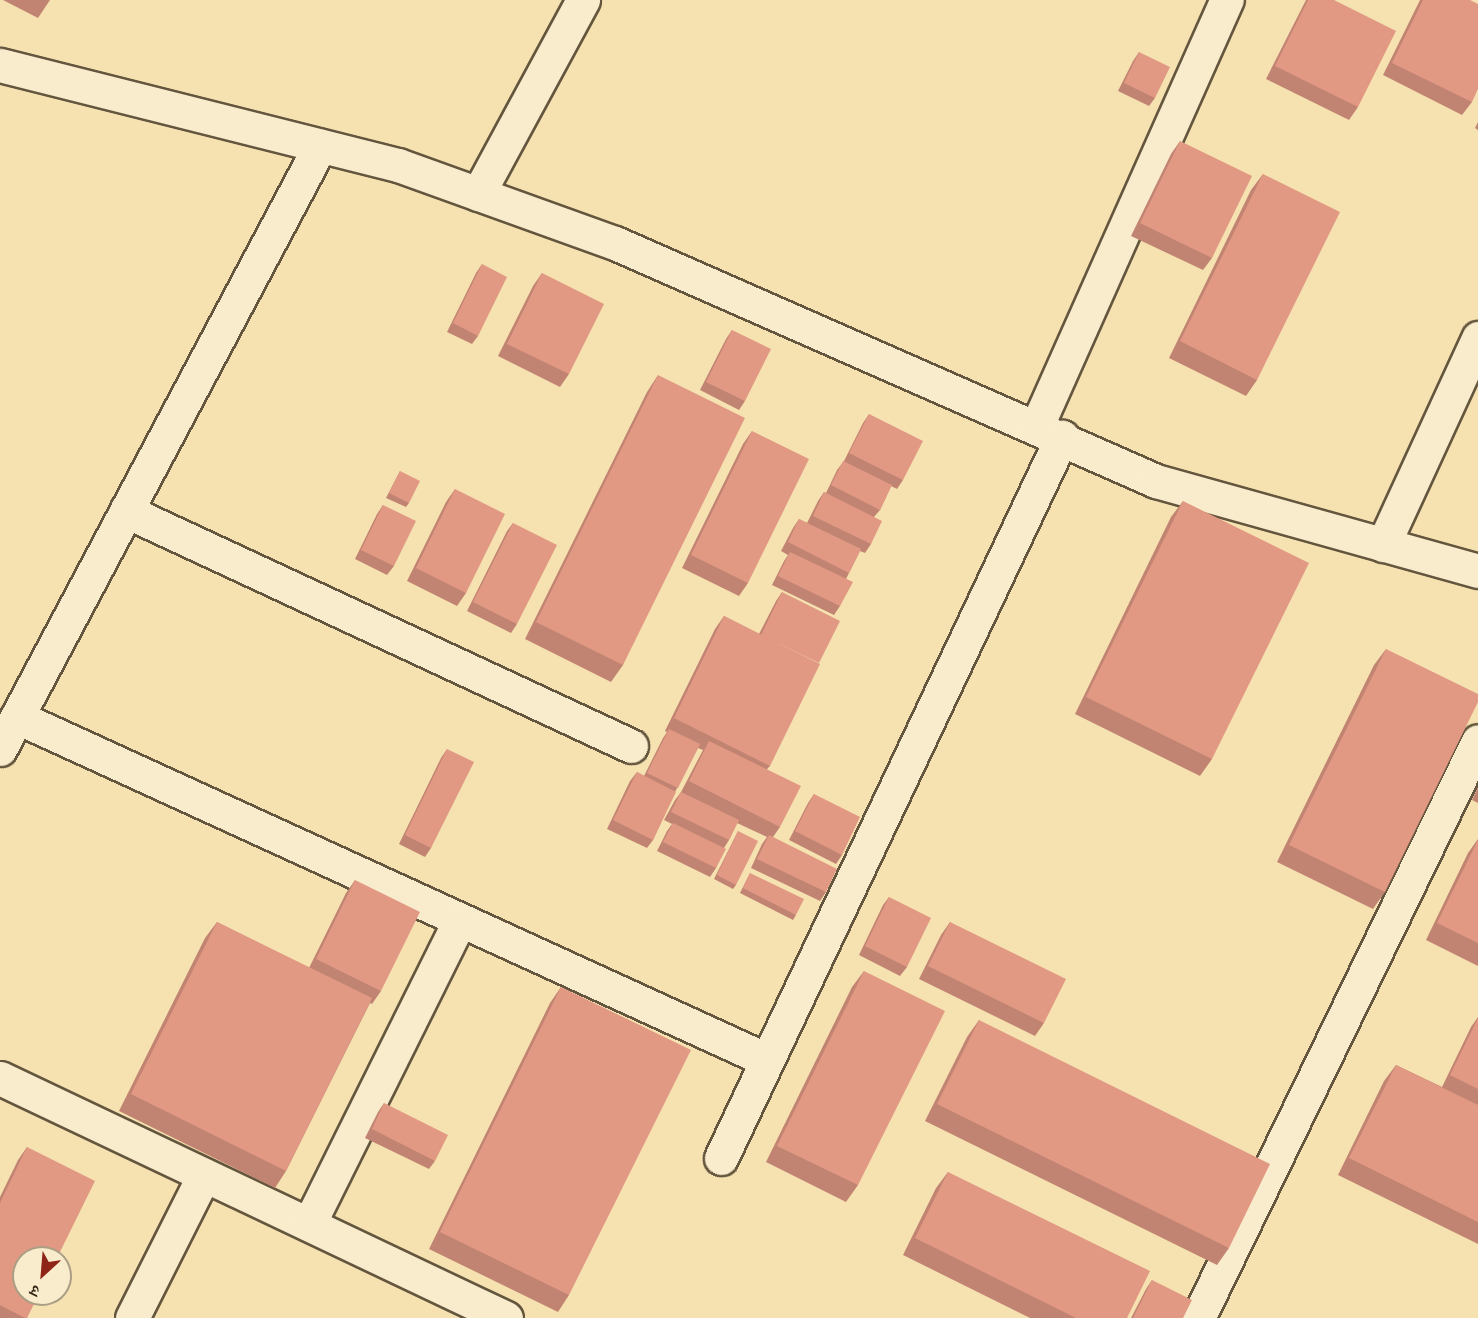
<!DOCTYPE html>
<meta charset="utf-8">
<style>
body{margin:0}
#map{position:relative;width:1478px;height:1318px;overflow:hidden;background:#f6e2b0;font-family:"IM FELL DW Pica","Noto Serif Devanagari",serif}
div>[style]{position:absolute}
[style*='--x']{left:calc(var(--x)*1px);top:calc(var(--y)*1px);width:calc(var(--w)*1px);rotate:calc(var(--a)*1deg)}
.roads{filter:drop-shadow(2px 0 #64563e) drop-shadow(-2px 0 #64563e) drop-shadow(0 2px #64563e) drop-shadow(0 -2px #64563e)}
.minor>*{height:33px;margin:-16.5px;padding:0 16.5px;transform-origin:16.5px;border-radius:16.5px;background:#f9eccc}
.wall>*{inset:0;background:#c28472}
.building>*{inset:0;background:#e19984}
span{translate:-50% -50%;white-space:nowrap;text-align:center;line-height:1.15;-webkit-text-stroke:5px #f9eccc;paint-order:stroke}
.north{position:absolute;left:12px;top:1246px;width:60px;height:60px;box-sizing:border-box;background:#f9eccc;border:2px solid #aa9e84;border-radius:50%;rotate:206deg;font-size:16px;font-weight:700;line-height:24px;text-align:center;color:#342818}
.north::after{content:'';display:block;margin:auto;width:21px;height:27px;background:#8f2418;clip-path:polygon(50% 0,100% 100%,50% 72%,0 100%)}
</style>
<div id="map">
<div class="roads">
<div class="minor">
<i style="--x:0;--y:65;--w:410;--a:14.1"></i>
<i style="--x:398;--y:165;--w:231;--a:19.8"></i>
<i style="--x:615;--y:243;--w:591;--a:23.75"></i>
<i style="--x:1156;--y:481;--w:334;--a:15.6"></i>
<i style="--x:478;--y:194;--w:221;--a:-61.6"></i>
<i style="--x:1036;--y:428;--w:469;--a:-66"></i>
<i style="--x:126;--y:511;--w:557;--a:24.95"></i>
<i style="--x:1383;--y:545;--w:228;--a:-65.3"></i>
<i style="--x:17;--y:717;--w:825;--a:24.58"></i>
<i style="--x:0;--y:749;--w:683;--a:-62.05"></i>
<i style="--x:0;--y:1078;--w:560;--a:25.38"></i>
<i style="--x:721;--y:1158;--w:798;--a:-64.69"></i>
<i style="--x:309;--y:1224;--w:339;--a:-63.6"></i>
<i style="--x:132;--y:1318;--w:160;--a:-63.3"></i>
<i style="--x:1198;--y:1318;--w:641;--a:-64.11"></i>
</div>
</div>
<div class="wall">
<i style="clip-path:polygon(3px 0,50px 0,38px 18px)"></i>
<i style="clip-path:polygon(1306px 0,1334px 0,1358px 107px,1349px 120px,1266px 79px)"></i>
<i style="clip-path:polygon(1420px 0,1470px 0,1472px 102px,1462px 115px,1383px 75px)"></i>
<i style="clip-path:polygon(1139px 52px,1155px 98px,1149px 106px,1118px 91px,1133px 61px)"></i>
<i style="clip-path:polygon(1478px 122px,1478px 130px,1475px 128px)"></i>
<i style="clip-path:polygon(1180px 141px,1212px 258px,1203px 270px,1131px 236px,1171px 154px)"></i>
<i style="clip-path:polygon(1263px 174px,1257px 380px,1246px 396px,1169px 358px,1251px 190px)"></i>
<i style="clip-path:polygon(482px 264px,478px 336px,472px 344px,447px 332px,476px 273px)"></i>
<i style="clip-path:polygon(542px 273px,569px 374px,560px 387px,498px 356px,533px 286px)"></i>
<i style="clip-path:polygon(732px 330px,745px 401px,739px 410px,700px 390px,726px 339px)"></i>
<i style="clip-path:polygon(658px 375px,623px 665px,611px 682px,525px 639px,647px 392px)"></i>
<i style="clip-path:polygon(869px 414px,903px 480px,897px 489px,891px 486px,880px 510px,874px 517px,871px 544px,865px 553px,860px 551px,846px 579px,840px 606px,834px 615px,772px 585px,784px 561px,788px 555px,781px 551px,793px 528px,799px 519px,807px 523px,818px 501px,824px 492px,826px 493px,837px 470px,844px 461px,863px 423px)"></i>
<i style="clip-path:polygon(752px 431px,748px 583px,739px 596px,682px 568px,743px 444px)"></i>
<i style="clip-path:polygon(400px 471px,409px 503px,406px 507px,386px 498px)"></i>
<i style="clip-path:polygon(455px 489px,466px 593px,457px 606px,407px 581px,446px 502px)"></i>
<i style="clip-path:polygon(1183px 501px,1212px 759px,1200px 776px,1075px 714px,1171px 517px)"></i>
<i style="clip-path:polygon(383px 505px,394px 566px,387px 575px,355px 559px,377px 514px)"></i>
<i style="clip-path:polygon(513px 523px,517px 624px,511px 633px,467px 611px,507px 531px)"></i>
<i style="clip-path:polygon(782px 592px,770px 766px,767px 769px,780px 827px,773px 837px,826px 892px,820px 901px,751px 868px,762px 844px,767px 837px,737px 823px,729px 840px,724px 848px,716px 868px,710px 877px,657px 851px,667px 831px,672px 824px,664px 820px,675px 800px,681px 792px,703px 750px,698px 748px,675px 792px,653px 840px,647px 848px,607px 829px,630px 781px,637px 772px,644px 776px,663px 738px,667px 732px,665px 731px,715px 629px,724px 616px,759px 634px,776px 601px)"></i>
<i style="clip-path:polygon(1386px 649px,1385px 892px,1373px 909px,1277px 862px,1374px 665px)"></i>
<i style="clip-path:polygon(447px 749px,431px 848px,425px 857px,399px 844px,441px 758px)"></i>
<i style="clip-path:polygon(1478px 787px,1478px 803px,1472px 800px)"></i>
<i style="clip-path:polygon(814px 794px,842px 855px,836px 864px,789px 840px,808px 803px)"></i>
<i style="clip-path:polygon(738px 831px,736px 885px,733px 889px,714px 879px)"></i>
<i style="clip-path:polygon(1478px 839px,1478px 966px,1426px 940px,1468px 853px)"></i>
<i style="clip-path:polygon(750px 873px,796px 915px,793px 920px,740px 893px)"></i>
<i style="clip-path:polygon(355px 880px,381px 991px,372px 1004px,370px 1003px,286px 1171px,275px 1188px,119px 1111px,205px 938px,217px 922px,309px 968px,346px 893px)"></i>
<i style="clip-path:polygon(889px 897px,907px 967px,900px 976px,859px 955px,883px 905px)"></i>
<i style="clip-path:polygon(950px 922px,1044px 1023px,1035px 1036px,919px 979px,941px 935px)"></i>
<i style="clip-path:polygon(864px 971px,858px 1185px,846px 1202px,766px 1162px,852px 987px)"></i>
<i style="clip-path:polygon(561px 987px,569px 1295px,558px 1312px,429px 1249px,550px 1003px)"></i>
<i style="clip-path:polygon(1478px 1017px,1478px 1244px,1338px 1175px,1384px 1081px,1396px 1065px,1442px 1087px,1471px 1027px)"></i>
<i style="clip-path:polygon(979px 1020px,1229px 1248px,1217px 1265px,925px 1121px,967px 1037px)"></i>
<i style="clip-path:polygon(384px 1103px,435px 1161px,429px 1169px,365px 1138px,378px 1112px)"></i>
<i style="clip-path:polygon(27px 1147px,27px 1318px,0 1318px,0 1197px,18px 1160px)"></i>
<i style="clip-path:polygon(948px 1172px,1127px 1318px,1030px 1318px,903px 1255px,936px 1188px)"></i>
<i style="clip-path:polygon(1152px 1280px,1183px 1318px,1131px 1318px,1146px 1289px)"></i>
</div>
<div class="building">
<i style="clip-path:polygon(1308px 0,1334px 0,1396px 31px,1358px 107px,1275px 66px)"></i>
<i style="clip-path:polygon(1423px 0,1470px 0,1478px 4px,1478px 89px,1472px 102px,1392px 63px)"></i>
<i style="clip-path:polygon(1139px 52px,1170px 67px,1155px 98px,1124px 83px)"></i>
<i style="clip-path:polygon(1180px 141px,1252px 176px,1212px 258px,1140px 223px)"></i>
<i style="clip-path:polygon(1263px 174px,1340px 212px,1257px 380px,1180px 341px)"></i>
<i style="clip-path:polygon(482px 264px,507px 277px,478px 336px,453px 323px)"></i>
<i style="clip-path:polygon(542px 273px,604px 304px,569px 374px,507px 344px)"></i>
<i style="clip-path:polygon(732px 330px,771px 349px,745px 401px,706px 382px)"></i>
<i style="clip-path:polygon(658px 375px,745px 418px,623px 665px,536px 622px)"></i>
<i style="clip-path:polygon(869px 414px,923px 441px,903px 480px,849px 453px)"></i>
<i style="clip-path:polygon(752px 431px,809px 459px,748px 583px,691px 555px)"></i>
<i style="clip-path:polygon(843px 461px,892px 485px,880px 510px,831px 485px)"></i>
<i style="clip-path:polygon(400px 471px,420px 481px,409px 503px,389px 493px)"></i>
<i style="clip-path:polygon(455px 489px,505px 514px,466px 593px,416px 568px)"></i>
<i style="clip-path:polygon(824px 492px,882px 521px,871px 544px,813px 516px)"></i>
<i style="clip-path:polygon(1183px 501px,1309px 563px,1212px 759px,1086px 697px)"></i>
<i style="clip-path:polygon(383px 505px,416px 521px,394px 566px,361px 550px)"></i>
<i style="clip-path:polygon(799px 519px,861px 549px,849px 573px,788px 542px)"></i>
<i style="clip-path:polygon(513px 523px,557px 545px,517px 624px,473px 602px)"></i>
<i style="clip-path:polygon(790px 552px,853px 582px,840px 606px,778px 576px)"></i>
<i style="clip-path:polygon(782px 592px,840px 621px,819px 663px,761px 635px)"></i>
<i style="clip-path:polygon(724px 616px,820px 664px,770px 766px,674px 718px)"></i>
<i style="clip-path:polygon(1386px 649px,1478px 694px,1478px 702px,1385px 892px,1289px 845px)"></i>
<i style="clip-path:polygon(669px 729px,700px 744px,678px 788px,647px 773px)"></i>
<i style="clip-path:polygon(709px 741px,801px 786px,780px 827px,689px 781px)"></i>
<i style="clip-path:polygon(447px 749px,474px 762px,431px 848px,405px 835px)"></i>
<i style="clip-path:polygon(637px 772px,676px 792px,653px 840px,613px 820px)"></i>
<i style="clip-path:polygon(681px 792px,739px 820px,729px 840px,671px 812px)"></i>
<i style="clip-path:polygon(814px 794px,860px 817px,842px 855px,795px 831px)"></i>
<i style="clip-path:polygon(673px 823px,726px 849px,716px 868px,663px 842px)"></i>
<i style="clip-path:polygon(738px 831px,758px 841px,736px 885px,717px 875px)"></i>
<i style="clip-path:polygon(769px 835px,837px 869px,826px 892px,757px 859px)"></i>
<i style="clip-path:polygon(1478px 840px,1478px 943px,1437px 923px)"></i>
<i style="clip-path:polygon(750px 873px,804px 899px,796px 915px,743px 888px)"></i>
<i style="clip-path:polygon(355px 880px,420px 912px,381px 991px,316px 959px)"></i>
<i style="clip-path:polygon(889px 897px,931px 918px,907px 967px,865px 946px)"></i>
<i style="clip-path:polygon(217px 922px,372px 998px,286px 1171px,131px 1094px)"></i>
<i style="clip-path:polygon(950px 922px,1066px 979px,1044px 1023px,928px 966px)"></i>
<i style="clip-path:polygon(864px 971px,945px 1011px,858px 1185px,777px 1146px)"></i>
<i style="clip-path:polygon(561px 987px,691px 1050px,569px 1295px,440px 1232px)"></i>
<i style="clip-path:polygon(1478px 1018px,1478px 1089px,1450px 1075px)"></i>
<i style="clip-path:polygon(979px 1020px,1270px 1164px,1229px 1248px,937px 1104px)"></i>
<i style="clip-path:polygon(1396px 1065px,1478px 1105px,1478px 1222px,1349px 1158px)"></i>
<i style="clip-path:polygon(384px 1103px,448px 1135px,435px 1161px,372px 1129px)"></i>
<i style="clip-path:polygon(27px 1147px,95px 1181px,57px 1258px,24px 1258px,24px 1294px,39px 1294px,27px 1318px,25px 1318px,0 1305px,0 1203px)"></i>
<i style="clip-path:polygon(948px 1172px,1150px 1271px,1127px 1318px,1076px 1318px,915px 1238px)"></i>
<i style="clip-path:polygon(1152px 1280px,1192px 1300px,1183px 1318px,1133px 1318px)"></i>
</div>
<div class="north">उ</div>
</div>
